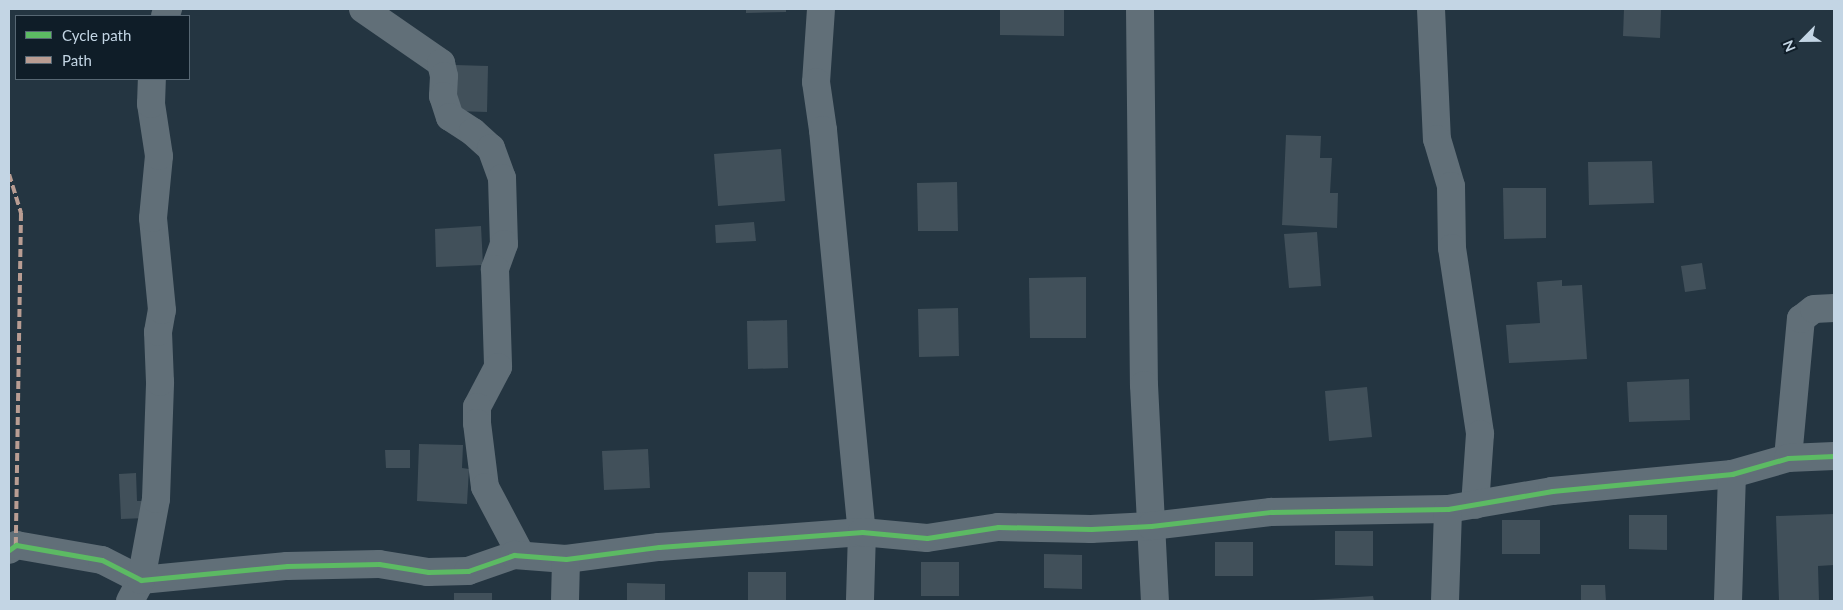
<!DOCTYPE html>
<style>
body{margin:0}
#map{position:relative;width:1843px;height:610px;overflow:hidden;background:#243541;font-family:Lato,sans-serif}
div>[style]{position:absolute}
[style*='--x']{left:calc(var(--x)*1px);top:calc(var(--y)*1px);width:calc(var(--w)*1px);rotate:calc(var(--a)*1deg)}
.building>*{inset:0;background:#41505a}
.minor>*{height:28px;margin:-14px;padding:0 14px;transform-origin:14px;border-radius:14px;background:#616f78}
.quiet>*{height:4px;margin-top:-2px;transform-origin:0;background:repeating-linear-gradient(90deg,#b99d93 0 8px,transparent 0 12px)}
.cycleway>*{height:5px;margin:-2.5px;padding:0 2.5px;transform-origin:2.5px;border-radius:2.5px;background:#5cba63}
span{translate:-50% -50%;white-space:nowrap;text-align:center;line-height:1.15;-webkit-text-stroke:4.5px #0f1d28;paint-order:stroke}
.frame{position:absolute;inset:0;border:10px solid #c3d5e4;pointer-events:none}
.legend{position:absolute;left:15px;top:15px;width:175px;height:65px;box-sizing:border-box;background:#0f1d28;border:1px solid #576773;margin:0;padding:6px 9px;list-style:none;font-size:15px;color:#c3d5e4}
.legend li{display:flex;align-items:center;gap:10px;height:25px}
.legend b{width:25px;border:1px solid #576773}
.north{position:absolute;left:1778px;top:15px;width:50px;height:50px;-webkit-text-stroke:4px #0f1d28;paint-order:stroke;rotate:247deg;font-size:14px;font-weight:700;line-height:20px;text-align:center;color:#c3d5e4}
.north::after{content:'';display:block;margin:auto;width:18px;height:22px;background:#c3d5e4;clip-path:polygon(50% 0,100% 100%,50% 72%,0 100%)}
</style>
<div id="map">
<div class="building">
<i style="clip-path:polygon(746px 9px,786px 9px,786px 12px,746px 13px)"></i>
<i style="clip-path:polygon(1000px 9px,1064px 9px,1064px 36px,1000px 35px)"></i>
<i style="clip-path:polygon(1624px 9px,1661px 9px,1660px 38px,1623px 36px)"></i>
<i style="clip-path:polygon(455px 65px,488px 66px,487px 112px,455px 111px)"></i>
<i style="clip-path:polygon(1286px 135px,1321px 136px,1320px 158px,1332px 158px,1330px 193px,1338px 193px,1337px 228px,1282px 225px)"></i>
<i style="clip-path:polygon(781px 149px,785px 201px,718px 206px,714px 154px)"></i>
<i style="clip-path:polygon(1652px 161px,1654px 203px,1589px 205px,1588px 162px)"></i>
<i style="clip-path:polygon(957px 182px,958px 231px,918px 231px,917px 183px)"></i>
<i style="clip-path:polygon(1503px 188px,1546px 188px,1546px 238px,1504px 239px)"></i>
<i style="clip-path:polygon(754px 222px,756px 241px,716px 243px,715px 225px)"></i>
<i style="clip-path:polygon(481px 226px,483px 265px,436px 267px,435px 229px)"></i>
<i style="clip-path:polygon(1317px 232px,1321px 286px,1289px 288px,1284px 234px)"></i>
<i style="clip-path:polygon(1702px 263px,1706px 289px,1685px 292px,1681px 266px)"></i>
<i style="clip-path:polygon(1086px 277px,1086px 338px,1030px 338px,1029px 278px)"></i>
<i style="clip-path:polygon(1562px 280px,1562px 286px,1582px 285px,1587px 359px,1509px 363px,1506px 325px,1540px 323px,1537px 282px)"></i>
<i style="clip-path:polygon(958px 308px,959px 356px,919px 357px,918px 309px)"></i>
<i style="clip-path:polygon(787px 320px,788px 368px,748px 369px,747px 321px)"></i>
<i style="clip-path:polygon(1689px 379px,1690px 420px,1629px 422px,1627px 382px)"></i>
<i style="clip-path:polygon(1367px 387px,1372px 437px,1329px 441px,1325px 391px)"></i>
<i style="clip-path:polygon(419px 444px,463px 445px,462px 468px,469px 469px,467px 504px,417px 501px)"></i>
<i style="clip-path:polygon(648px 449px,650px 488px,604px 490px,602px 451px)"></i>
<i style="clip-path:polygon(385px 450px,410px 450px,410px 468px,386px 468px)"></i>
<i style="clip-path:polygon(136px 473px,137px 501px,146px 501px,146px 518px,121px 519px,119px 474px)"></i>
<i style="clip-path:polygon(1834px 514px,1834px 565px,1818px 566px,1819px 601px,1779px 601px,1776px 516px)"></i>
<i style="clip-path:polygon(1629px 515px,1667px 515px,1667px 550px,1629px 549px)"></i>
<i style="clip-path:polygon(1502px 520px,1540px 520px,1540px 554px,1502px 554px)"></i>
<i style="clip-path:polygon(1335px 531px,1373px 531px,1373px 566px,1335px 565px)"></i>
<i style="clip-path:polygon(1215px 542px,1253px 542px,1253px 576px,1215px 576px)"></i>
<i style="clip-path:polygon(1044px 554px,1082px 555px,1082px 589px,1044px 588px)"></i>
<i style="clip-path:polygon(921px 562px,959px 562px,959px 596px,921px 596px)"></i>
<i style="clip-path:polygon(748px 572px,786px 572px,786px 601px,748px 601px)"></i>
<i style="clip-path:polygon(627px 583px,665px 584px,665px 601px,627px 601px)"></i>
<i style="clip-path:polygon(1581px 585px,1605px 585px,1606px 601px,1581px 601px)"></i>
<i style="clip-path:polygon(454px 593px,492px 593px,492px 601px,454px 601px)"></i>
<i style="clip-path:polygon(1373px 596px,1374px 601px,1313px 601px,1313px 600px)"></i>
</div>
<div class="minor">
<i style="--x:363;--y:9;--w:95;--a:34.7"></i>
<i style="--x:441;--y:63;--w:13;--a:77"></i>
<i style="--x:444;--y:76;--w:20;--a:93"></i>
<i style="--x:443;--y:96;--w:22;--a:72"></i>
<i style="--x:450;--y:117;--w:27;--a:33"></i>
<i style="--x:473;--y:132;--w:24;--a:42"></i>
<i style="--x:491;--y:148;--w:32;--a:70"></i>
<i style="--x:502;--y:178;--w:66;--a:88.3"></i>
<i style="--x:504;--y:244;--w:27;--a:110"></i>
<i style="--x:495;--y:269;--w:98;--a:88.2"></i>
<i style="--x:498;--y:367;--w:45;--a:117.7"></i>
<i style="--x:477;--y:407;--w:16;--a:90"></i>
<i style="--x:477;--y:423;--w:64;--a:82.9"></i>
<i style="--x:485;--y:487;--w:77;--a:62.1"></i>
<i style="--x:821;--y:9;--w:73;--a:93.9"></i>
<i style="--x:816;--y:82;--w:49;--a:81.7"></i>
<i style="--x:823;--y:130;--w:404;--a:84.5"></i>
<i style="--x:862;--y:532;--w:69;--a:91.7"></i>
<i style="--x:1140;--y:9;--w:376;--a:89.4"></i>
<i style="--x:1144;--y:385;--w:216;--a:87.1"></i>
<i style="--x:1431;--y:9;--w:130;--a:87.4"></i>
<i style="--x:1437;--y:139;--w:49;--a:73.4"></i>
<i style="--x:1451;--y:186;--w:62;--a:89.1"></i>
<i style="--x:1452;--y:248;--w:188;--a:81.4"></i>
<i style="--x:1480;--y:434;--w:71;--a:94"></i>
<i style="--x:165;--y:16;--w:8;--a:-67"></i>
<i style="--x:1788;--y:458;--w:140;--a:-84.7"></i>
<i style="--x:1801;--y:319;--w:16;--a:-38"></i>
<i style="--x:1814;--y:309;--w:20;--a:-3"></i>
<i style="--x:9;--y:550;--w:9;--a:-36"></i>
<i style="--x:16;--y:545;--w:87;--a:9.9"></i>
<i style="--x:102;--y:560;--w:44;--a:27.1"></i>
<i style="--x:141;--y:580;--w:147;--a:-5.5"></i>
<i style="--x:287;--y:566;--w:92;--a:-1.2"></i>
<i style="--x:379;--y:564;--w:50;--a:9.3"></i>
<i style="--x:428;--y:572;--w:40;--a:-1.4"></i>
<i style="--x:468;--y:571;--w:49;--a:-19.2"></i>
<i style="--x:514;--y:555;--w:52;--a:4.4"></i>
<i style="--x:566;--y:559;--w:94;--a:-7.4"></i>
<i style="--x:659;--y:547;--w:204;--a:-4.2"></i>
<i style="--x:862;--y:532;--w:65;--a:5.3"></i>
<i style="--x:927;--y:538;--w:72;--a:-8.8"></i>
<i style="--x:998;--y:527;--w:93;--a:1.2"></i>
<i style="--x:1091;--y:529;--w:60;--a:-2.9"></i>
<i style="--x:1151;--y:526;--w:121;--a:-6.7"></i>
<i style="--x:1271;--y:512;--w:177;--a:-1"></i>
<i style="--x:1448;--y:509;--w:106;--a:-9.8"></i>
<i style="--x:1552;--y:491;--w:181;--a:-5.4"></i>
<i style="--x:1732;--y:474;--w:58;--a:-15.9"></i>
<i style="--x:1788;--y:458;--w:46;--a:-2.5"></i>
<i style="--x:130;--y:601;--w:24;--a:-62"></i>
<i style="--x:141;--y:580;--w:82;--a:-79.5"></i>
<i style="--x:156;--y:499;--w:117;--a:-88"></i>
<i style="--x:160;--y:382;--w:50;--a:-92.3"></i>
<i style="--x:158;--y:332;--w:22;--a:-80"></i>
<i style="--x:162;--y:310;--w:92;--a:-95.6"></i>
<i style="--x:153;--y:218;--w:62;--a:-84.5"></i>
<i style="--x:159;--y:156;--w:53;--a:-98.7"></i>
<i style="--x:151;--y:104;--w:25;--a:-88"></i>
<i style="--x:565;--y:601;--w:42;--a:-88.6"></i>
<i style="--x:1445;--y:601;--w:92;--a:-88.1"></i>
<i style="--x:1728;--y:601;--w:127;--a:-88.2"></i>
</div>
<div class="quiet">
<i style="--x:9;--y:174;--w:41;--a:72.9"></i>
<i style="--x:21;--y:213;--w:332;--a:90.9"></i>
</div>
<div class="cycleway">
<i style="--x:9;--y:550;--w:9;--a:-36"></i>
<i style="--x:16;--y:545;--w:87;--a:9.9"></i>
<i style="--x:102;--y:560;--w:44;--a:27.1"></i>
<i style="--x:141;--y:580;--w:147;--a:-5.5"></i>
<i style="--x:287;--y:566;--w:92;--a:-1.2"></i>
<i style="--x:379;--y:564;--w:50;--a:9.3"></i>
<i style="--x:428;--y:572;--w:40;--a:-1.4"></i>
<i style="--x:468;--y:571;--w:49;--a:-19.2"></i>
<i style="--x:514;--y:555;--w:52;--a:4.4"></i>
<i style="--x:566;--y:559;--w:94;--a:-7.4"></i>
<i style="--x:659;--y:547;--w:204;--a:-4.2"></i>
<i style="--x:862;--y:532;--w:65;--a:5.3"></i>
<i style="--x:927;--y:538;--w:72;--a:-8.8"></i>
<i style="--x:998;--y:527;--w:93;--a:1.2"></i>
<i style="--x:1091;--y:529;--w:60;--a:-2.9"></i>
<i style="--x:1151;--y:526;--w:121;--a:-6.7"></i>
<i style="--x:1271;--y:512;--w:177;--a:-1"></i>
<i style="--x:1448;--y:509;--w:106;--a:-9.8"></i>
<i style="--x:1552;--y:491;--w:181;--a:-5.4"></i>
<i style="--x:1732;--y:474;--w:58;--a:-15.9"></i>
<i style="--x:1788;--y:458;--w:46;--a:-2.5"></i>
</div>
<div class="frame"></div>
<ul class="legend">
<li><b style="height:6px;background:#5cba63"></b>Cycle path</li>
<li><b style="height:6px;background:#b99d93"></b>Path</li>
</ul>
<div class="north">N</div>
</div>
